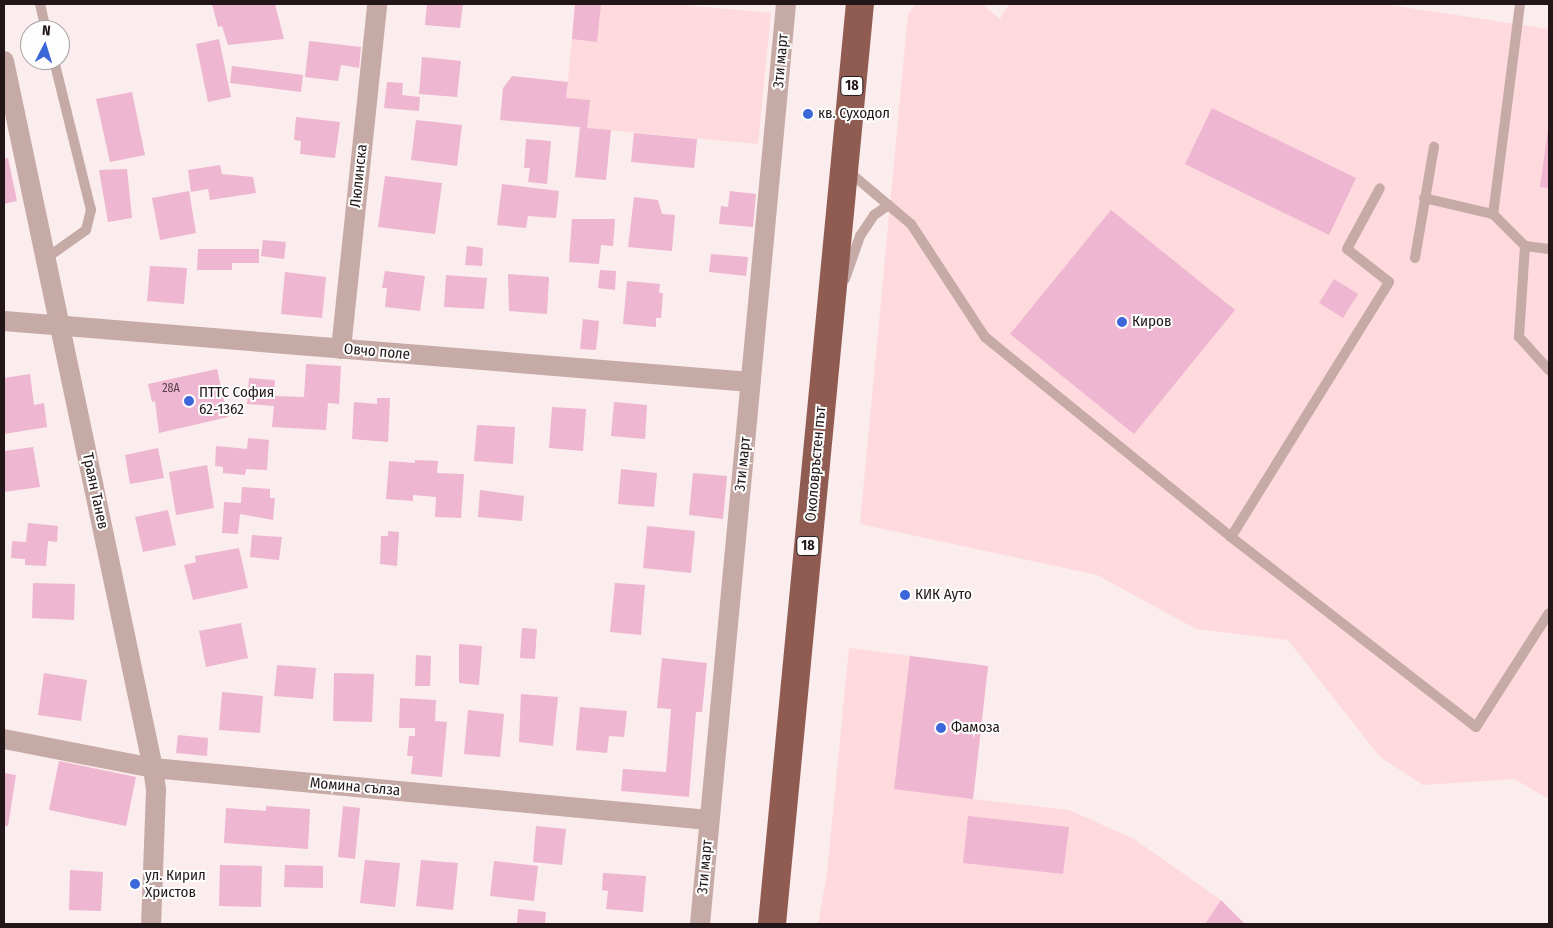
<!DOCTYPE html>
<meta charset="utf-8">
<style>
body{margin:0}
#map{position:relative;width:1553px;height:928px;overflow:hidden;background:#fbeced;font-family:"Fira Sans Condensed",sans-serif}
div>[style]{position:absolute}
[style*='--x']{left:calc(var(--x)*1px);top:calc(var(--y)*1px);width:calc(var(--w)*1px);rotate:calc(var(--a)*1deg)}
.built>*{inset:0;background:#fed9dd}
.building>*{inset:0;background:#eeb6d0}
.lane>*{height:10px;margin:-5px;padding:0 5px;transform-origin:5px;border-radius:5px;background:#c6aaa5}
.street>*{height:20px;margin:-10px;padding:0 10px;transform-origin:10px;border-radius:10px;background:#c6aaa5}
.highway>*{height:28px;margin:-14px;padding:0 14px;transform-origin:14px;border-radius:14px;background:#905b51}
.dots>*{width:14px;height:14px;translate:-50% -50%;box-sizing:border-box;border:2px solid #fdfdfd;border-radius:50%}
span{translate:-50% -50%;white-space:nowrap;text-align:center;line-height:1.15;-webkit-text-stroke:4px #fdfdfd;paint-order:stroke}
.number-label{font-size:12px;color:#553e46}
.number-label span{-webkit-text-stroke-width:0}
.shield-label span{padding:1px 4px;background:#fdfdfd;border:1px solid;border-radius:4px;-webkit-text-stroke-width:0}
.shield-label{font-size:14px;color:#221618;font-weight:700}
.street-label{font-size:15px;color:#221618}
.poi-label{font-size:15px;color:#221618}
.left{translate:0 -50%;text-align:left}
.frame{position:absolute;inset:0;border:5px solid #221618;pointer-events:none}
.north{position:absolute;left:20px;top:20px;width:50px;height:50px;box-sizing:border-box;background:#fdfdfd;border:1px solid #a5a1a1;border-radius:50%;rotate:5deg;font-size:14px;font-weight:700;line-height:20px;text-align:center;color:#221618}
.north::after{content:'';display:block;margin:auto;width:18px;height:22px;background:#3c67d8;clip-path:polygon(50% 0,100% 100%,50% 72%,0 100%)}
</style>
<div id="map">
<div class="built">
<i style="clip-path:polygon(575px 4px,671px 4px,771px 13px,758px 144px,564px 126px)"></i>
<i style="clip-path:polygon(915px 4px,982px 4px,1000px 19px,1009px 4px,1382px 4px,1549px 29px,1549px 799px,1514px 779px,1423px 785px,1380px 757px,1288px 640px,1196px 629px,1097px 575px,860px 524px,908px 14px)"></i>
<i style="clip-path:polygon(849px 648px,988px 666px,973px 799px,1069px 810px,1134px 839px,1221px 900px,1205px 924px,818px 924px,827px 873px)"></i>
</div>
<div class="building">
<i style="clip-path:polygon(212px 4px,275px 4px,284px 39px,228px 45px,222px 26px,218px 27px)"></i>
<i style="clip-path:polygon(427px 4px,463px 4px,460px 28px,425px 25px)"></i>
<i style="clip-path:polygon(575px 4px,601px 4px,597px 42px,572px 39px)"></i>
<i style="clip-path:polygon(219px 39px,231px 97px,208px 102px,196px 44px)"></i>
<i style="clip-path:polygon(309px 41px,361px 47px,359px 68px,341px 65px,338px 81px,305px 77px)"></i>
<i style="clip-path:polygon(422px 57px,461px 61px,457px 97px,419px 94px)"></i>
<i style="clip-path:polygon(232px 66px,303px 75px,301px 92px,230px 83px)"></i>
<i style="clip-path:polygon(512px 76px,568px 82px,566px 98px,590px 100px,587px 128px,611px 130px,606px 180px,575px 177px,580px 127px,500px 120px,503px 88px)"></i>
<i style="clip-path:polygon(387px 82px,403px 83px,402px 95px,420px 97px,419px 111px,384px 108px)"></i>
<i style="clip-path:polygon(132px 92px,145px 155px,110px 162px,96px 99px)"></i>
<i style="clip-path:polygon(1212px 108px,1356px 178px,1329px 235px,1185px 164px)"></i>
<i style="clip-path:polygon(296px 117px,340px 122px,335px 158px,300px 154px,301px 141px,294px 140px)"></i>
<i style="clip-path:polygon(416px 120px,462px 125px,457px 166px,411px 160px)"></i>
<i style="clip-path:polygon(1548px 129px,1549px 129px,1549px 188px,1540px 187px)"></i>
<i style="clip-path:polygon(634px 133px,697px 139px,694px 168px,631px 162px)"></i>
<i style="clip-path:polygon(526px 139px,551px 141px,547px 184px,528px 182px,530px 168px,524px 168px)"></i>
<i style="clip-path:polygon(8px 158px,17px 201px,4px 204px,4px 159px)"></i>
<i style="clip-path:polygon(220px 165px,222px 174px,253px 177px,256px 193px,210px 200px,208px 189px,191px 192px,188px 170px)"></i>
<i style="clip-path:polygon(127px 169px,132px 218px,108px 222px,99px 170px)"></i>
<i style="clip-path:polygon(385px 176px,442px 183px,435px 234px,378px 227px)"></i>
<i style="clip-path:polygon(502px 184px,559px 191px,556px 218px,528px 216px,526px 228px,497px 225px)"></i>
<i style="clip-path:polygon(189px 191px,196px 233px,160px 240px,152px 198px)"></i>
<i style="clip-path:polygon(730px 191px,756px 194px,753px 227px,719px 224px,721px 206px,728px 207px)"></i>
<i style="clip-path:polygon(634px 197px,658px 200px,662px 214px,675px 215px,672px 251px,628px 247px)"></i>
<i style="clip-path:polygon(1111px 210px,1235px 310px,1134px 434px,1010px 334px)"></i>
<i style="clip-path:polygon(572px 219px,615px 219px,613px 246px,601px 245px,599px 264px,569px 262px)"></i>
<i style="clip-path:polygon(263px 240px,286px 242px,284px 259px,261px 256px)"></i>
<i style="clip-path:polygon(467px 246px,483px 248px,482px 266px,465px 265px)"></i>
<i style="clip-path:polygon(198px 249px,259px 249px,259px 263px,232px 263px,232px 270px,197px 270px)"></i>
<i style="clip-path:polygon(711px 254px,748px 257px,746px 276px,709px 272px)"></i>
<i style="clip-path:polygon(150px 266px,187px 268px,184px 304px,147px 301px)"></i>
<i style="clip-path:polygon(600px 270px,616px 271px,615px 290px,598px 288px)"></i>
<i style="clip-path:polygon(385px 271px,425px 276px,420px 311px,385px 307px,387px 288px,382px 288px)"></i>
<i style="clip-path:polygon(285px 272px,326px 277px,322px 318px,281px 314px)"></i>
<i style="clip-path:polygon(508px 274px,549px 277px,547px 314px,509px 311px)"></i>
<i style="clip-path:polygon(446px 275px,487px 278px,484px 309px,444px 307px)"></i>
<i style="clip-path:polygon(1334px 279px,1358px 294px,1343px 318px,1319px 303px)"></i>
<i style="clip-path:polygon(627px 281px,660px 284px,659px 293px,663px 293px,661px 318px,656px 318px,656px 327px,623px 324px)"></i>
<i style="clip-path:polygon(583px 319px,599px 321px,596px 350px,580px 349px)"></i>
<i style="clip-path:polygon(306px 364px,341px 366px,339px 404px,328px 403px,326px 430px,272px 427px,274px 406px,247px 404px,249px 378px,275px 380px,274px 396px,304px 397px)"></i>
<i style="clip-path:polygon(217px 369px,228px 417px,159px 433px,155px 401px,152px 402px,148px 384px)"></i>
<i style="clip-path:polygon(30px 374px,34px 405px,44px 403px,47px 427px,4px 434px,4px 378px)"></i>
<i style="clip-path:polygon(377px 398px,390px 398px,388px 442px,352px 439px,354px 402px,377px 404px)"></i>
<i style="clip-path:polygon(614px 402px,647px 405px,645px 439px,611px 436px)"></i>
<i style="clip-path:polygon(552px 407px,586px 409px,583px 451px,549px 448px)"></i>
<i style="clip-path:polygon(477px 425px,515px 427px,513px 464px,474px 461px)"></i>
<i style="clip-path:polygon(248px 438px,269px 440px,267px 470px,246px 469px,245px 475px,223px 473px,223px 467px,215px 466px,216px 446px,247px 449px)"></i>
<i style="clip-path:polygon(33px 447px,40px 487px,4px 492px,4px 451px)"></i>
<i style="clip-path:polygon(158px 448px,164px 478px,130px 484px,125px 455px)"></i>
<i style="clip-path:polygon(415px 460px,438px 461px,437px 473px,464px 474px,461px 518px,435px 517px,436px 497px,413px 495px,413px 501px,386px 499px,389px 461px,415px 463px)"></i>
<i style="clip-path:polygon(207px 465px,214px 508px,176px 515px,169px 472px)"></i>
<i style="clip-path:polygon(621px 469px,657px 473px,654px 507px,618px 504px)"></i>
<i style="clip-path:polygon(693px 473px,727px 476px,723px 519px,689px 515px)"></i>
<i style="clip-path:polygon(242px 487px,270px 489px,270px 498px,275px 498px,273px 520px,240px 514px,238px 534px,222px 533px,224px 502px,241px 503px)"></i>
<i style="clip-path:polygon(480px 490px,524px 496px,522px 521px,478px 517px)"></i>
<i style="clip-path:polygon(168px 510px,176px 545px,143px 552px,135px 517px)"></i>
<i style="clip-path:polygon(28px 523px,58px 526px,57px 542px,48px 541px,46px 566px,25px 565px,25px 559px,11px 558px,12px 541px,26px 542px)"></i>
<i style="clip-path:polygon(647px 526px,695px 531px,691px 573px,643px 568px)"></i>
<i style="clip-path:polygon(388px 531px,399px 532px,397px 566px,380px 564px,381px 536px,388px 536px)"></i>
<i style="clip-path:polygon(252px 535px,282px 537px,279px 560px,250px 557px)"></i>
<i style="clip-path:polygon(239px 548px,248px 588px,193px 600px,184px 565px,196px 562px,195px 556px)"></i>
<i style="clip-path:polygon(33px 583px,75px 584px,74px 620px,32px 618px)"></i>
<i style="clip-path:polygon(615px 583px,645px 585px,641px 635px,610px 632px)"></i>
<i style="clip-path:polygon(241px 623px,248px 658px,206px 667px,199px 631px)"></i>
<i style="clip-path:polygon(522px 628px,537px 629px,535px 659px,520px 658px)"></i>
<i style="clip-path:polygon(459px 644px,482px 646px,479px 685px,459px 683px)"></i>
<i style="clip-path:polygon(416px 655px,431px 656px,430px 686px,415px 686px)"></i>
<i style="clip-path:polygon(910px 656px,988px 666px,973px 799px,894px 789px)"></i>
<i style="clip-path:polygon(662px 658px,707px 663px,702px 712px,696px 712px,689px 797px,621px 791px,623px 769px,666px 772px,671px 709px,657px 708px)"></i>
<i style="clip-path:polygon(277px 665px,316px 668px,313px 699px,274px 696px)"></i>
<i style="clip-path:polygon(44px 673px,87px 680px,81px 721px,38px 715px)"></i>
<i style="clip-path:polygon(334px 673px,374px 674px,372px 722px,333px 721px)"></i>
<i style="clip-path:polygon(222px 692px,263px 696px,260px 733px,219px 730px)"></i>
<i style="clip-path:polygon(521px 694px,558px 697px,553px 746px,519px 742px)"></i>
<i style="clip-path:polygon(400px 698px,436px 700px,435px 721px,447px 722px,442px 777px,411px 774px,413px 756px,407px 756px,409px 736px,415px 736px,415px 728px,399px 728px)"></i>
<i style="clip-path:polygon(580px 707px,627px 711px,624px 737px,609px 736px,607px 753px,576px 750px)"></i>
<i style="clip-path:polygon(468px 710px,504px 714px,500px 757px,464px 754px)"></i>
<i style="clip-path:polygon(178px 735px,208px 738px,207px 756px,176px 753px)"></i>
<i style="clip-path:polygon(59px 761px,136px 777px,126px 826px,49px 810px)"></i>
<i style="clip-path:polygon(4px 773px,16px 775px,8px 826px,4px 826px)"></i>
<i style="clip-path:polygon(266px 806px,310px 809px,308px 849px,224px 843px,226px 808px,266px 811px)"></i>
<i style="clip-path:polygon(343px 806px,360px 808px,355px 859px,338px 857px)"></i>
<i style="clip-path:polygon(968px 816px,1069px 827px,1063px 874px,963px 863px)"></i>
<i style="clip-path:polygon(536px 826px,566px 829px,562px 865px,533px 862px)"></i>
<i style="clip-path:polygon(365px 860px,400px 863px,395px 907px,360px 903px)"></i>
<i style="clip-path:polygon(421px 860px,458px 863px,453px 910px,416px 906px)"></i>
<i style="clip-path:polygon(494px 861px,538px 866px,534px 901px,490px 896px)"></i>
<i style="clip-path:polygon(220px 865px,262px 866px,261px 907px,219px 906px)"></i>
<i style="clip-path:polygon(285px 865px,323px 866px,323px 888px,284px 887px)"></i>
<i style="clip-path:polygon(70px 870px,103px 872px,101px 911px,69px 910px)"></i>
<i style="clip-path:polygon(603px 873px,646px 876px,643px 912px,606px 909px,608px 891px,602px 890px)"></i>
<i style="clip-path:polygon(1221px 900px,1245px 924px,1205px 924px)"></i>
<i style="clip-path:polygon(518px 909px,546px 912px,545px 924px,517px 924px)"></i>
</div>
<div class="lane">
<i style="--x:40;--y:4;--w:27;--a:77"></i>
<i style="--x:1520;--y:4;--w:212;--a:97.3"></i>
<i style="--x:1493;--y:214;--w:45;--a:45"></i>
<i style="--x:1525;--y:246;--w:24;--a:7"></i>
<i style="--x:848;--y:171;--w:82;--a:40.1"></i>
<i style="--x:911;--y:224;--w:135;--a:56.8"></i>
<i style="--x:985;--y:337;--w:317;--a:39.1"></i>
<i style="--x:1231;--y:537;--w:310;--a:37.8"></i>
<i style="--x:1476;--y:727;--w:135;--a:-57.4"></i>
<i style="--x:1424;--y:198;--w:71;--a:13.1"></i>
<i style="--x:1525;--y:246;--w:91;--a:93.8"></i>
<i style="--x:1519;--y:337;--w:45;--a:47.7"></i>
<i style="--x:1415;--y:258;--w:113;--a:-80.3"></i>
<i style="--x:45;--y:259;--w:50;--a:-35.3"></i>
<i style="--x:86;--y:230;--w:21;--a:-76"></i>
<i style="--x:91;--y:210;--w:154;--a:-103.9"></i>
<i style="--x:845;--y:279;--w:46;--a:-70.8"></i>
<i style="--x:860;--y:236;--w:25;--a:-56"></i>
<i style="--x:874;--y:215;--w:18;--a:-34"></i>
<i style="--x:1231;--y:537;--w:300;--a:-58.2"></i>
<i style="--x:1389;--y:282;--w:53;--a:-141.8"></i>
<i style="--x:1347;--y:249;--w:69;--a:-61.6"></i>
</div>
<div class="street">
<i style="--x:4;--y:61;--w:723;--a:78.1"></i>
<i style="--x:153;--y:768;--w:22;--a:82"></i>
<i style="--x:156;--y:790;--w:134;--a:92.1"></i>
<i style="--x:4;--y:321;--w:749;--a:4.67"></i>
<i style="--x:341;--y:349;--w:347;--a:-84"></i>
<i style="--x:4;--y:739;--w:152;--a:11"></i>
<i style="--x:153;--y:768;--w:558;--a:5.34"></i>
<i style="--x:700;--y:924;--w:924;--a:-84.66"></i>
</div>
<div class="highway">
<i style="--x:772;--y:924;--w:924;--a:-84.54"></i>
</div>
<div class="dots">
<i style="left:808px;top:114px;background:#3c67d8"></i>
<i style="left:1122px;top:322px;background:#3c67d8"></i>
<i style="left:189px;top:401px;background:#3c67d8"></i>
<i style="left:905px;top:595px;background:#3c67d8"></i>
<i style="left:941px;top:728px;background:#3c67d8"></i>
<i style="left:135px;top:884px;background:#3c67d8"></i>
</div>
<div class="number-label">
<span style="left:171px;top:389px">28А</span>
</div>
<div class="shield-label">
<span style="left:852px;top:86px">18</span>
<span style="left:808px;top:546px">18</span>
</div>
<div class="street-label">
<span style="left:781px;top:61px;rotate:-85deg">3ти март</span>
<span style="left:359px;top:176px;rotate:-84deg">Люлинска</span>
<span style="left:377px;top:352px;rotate:5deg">Овчо поле</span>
<span style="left:743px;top:464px;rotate:-84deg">3ти март</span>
<span style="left:816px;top:464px;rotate:-85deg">Околовръстен път</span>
<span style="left:95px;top:491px;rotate:78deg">Траян Танев</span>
<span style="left:355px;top:787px;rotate:5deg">Момина сълза</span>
<span style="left:705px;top:867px;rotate:-85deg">3ти март</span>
</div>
<div class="poi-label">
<span class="left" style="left:818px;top:114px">кв. Суходол</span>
<span class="left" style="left:1132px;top:322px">Киров</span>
<span class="left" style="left:199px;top:401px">ПТТС София<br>62-1362</span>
<span class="left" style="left:915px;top:595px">КИК Ауто</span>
<span class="left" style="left:951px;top:728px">Фамоза</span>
<span class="left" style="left:145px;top:884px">ул. Кирил<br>Христов</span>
</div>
<div class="frame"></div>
<div class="north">N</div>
</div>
